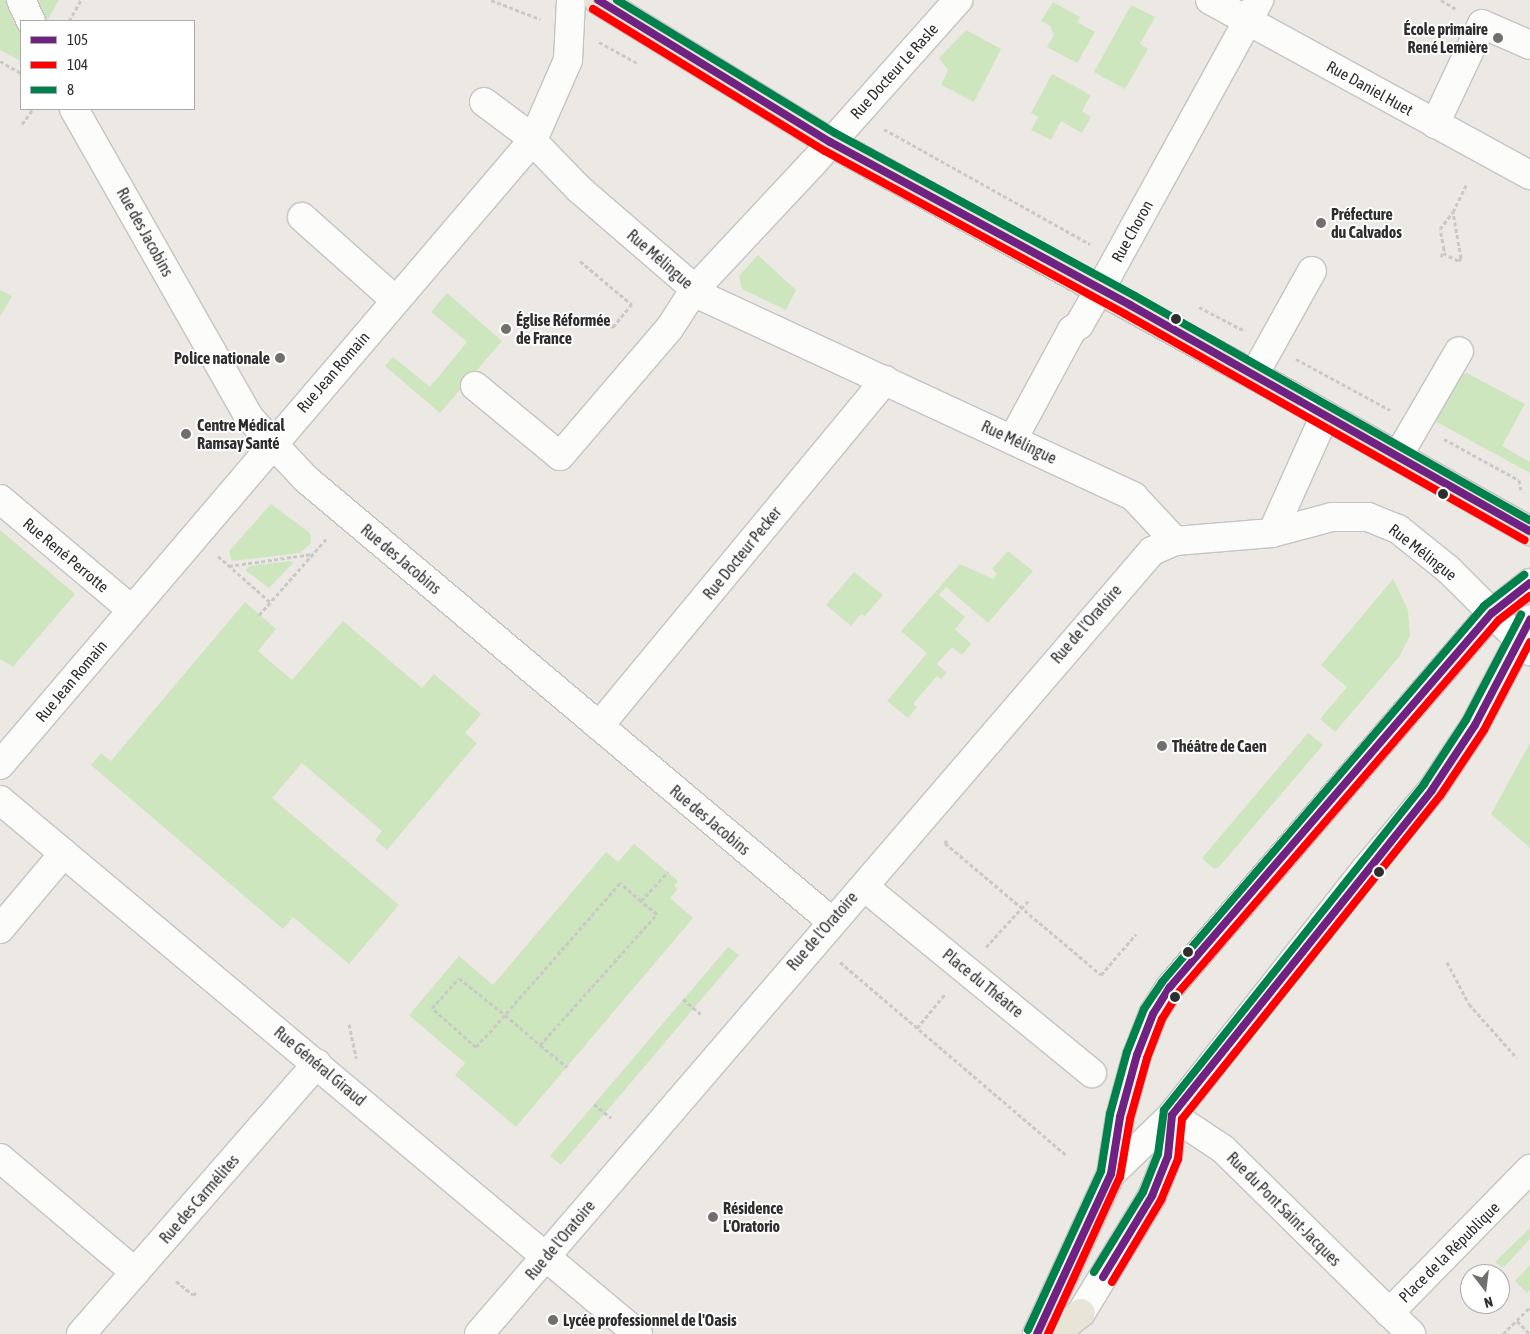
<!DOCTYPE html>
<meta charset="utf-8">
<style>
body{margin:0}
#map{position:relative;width:1530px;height:1334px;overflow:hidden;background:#ece8e4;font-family:"Asap Condensed",sans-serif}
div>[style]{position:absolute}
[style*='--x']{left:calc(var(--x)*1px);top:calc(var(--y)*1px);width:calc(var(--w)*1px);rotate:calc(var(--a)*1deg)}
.green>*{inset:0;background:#cee6be}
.path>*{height:3px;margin-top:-1.5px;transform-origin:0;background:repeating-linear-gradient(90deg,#c9c9c8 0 4px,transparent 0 6.5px)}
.roads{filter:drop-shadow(1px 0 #c5c4c5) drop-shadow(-1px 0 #c5c4c5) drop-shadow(0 1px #c5c4c5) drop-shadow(0 -1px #c5c4c5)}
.minor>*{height:28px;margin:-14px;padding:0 14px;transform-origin:14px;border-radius:14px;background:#fcfcfb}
.major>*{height:28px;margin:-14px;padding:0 14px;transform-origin:14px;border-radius:14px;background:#e8e4d6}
.bus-1>*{height:8px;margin:-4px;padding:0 4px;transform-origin:4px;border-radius:4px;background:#702283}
.bus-2>*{height:8px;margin:-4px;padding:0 4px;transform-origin:4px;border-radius:4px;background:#f00}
.bus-3>*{height:8px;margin:-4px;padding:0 4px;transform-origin:4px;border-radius:4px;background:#00804b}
.dots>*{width:14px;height:14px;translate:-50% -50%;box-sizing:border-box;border:2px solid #fff;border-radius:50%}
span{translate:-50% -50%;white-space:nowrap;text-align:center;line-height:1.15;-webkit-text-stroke:4px #fff;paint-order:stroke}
.poi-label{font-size:16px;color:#2e2e2e;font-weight:700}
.right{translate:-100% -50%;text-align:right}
.left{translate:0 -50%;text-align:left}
.street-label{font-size:16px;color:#2e2e2e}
.legend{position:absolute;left:20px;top:20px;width:175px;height:90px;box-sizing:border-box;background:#fff;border:1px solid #ababab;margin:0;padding:6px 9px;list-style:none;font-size:15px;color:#2e2e2e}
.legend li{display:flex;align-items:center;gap:10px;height:25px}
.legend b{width:25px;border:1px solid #ababab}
.north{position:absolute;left:1460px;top:1264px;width:50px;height:50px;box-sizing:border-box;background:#fff;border:1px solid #ababab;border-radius:50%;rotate:165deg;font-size:14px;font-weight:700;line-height:20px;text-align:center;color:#2e2e2e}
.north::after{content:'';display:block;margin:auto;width:18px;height:22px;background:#706f6e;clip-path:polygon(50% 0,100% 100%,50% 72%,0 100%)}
</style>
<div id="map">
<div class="green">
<i style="clip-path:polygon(0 0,8px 1px,21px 21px,21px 61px,0 50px)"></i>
<i style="clip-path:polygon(35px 0,59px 0,47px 21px,44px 21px)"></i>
<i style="clip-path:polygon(1053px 2px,1080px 17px,1077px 22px,1095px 32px,1077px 63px,1047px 47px,1054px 35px,1050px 26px,1041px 21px)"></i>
<i style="clip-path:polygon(1131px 5px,1155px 17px,1140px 44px,1148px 49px,1125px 89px,1094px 72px)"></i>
<i style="clip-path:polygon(966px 30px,1001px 49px,974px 102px,941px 85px,948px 70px,939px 58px)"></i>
<i style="clip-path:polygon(1052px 74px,1091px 95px,1082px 111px,1091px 117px,1082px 133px,1061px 121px,1051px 140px,1031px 130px,1038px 117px,1031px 113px)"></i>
<i style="clip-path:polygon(758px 255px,796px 290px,786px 310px,742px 289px,739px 276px)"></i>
<i style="clip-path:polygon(0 290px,12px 296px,0 317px)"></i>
<i style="clip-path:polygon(447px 293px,502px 341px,440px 413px,385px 366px,393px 357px,430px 387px,467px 342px,431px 312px)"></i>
<i style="clip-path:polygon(1467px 373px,1525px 404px,1502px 446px,1530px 462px,1530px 473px,1431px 419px,1457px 375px)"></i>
<i style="clip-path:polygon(271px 504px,310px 533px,311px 543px,300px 553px,232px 561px,229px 551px)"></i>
<i style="clip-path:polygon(0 530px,75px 594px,13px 667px,0 659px)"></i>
<i style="clip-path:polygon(1008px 551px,1033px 571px,988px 623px,946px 587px,939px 595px,965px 617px,955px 629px,971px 644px,962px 655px,952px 647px,937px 664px,947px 673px,941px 679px,937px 676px,913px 704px,917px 707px,908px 718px,887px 701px,927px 653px,901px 631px,960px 564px,993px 579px,997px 574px,992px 569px)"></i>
<i style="clip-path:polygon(290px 561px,293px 563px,269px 588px,245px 570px,250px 566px)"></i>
<i style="clip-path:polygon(854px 572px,883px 595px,865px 616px,861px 614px,851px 626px,826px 605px)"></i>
<i style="clip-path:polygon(1393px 579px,1408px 610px,1410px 636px,1399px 657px,1335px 732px,1320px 719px,1347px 687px,1321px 665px)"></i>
<i style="clip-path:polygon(245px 602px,276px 629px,258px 651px,292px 680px,343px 621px,422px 688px,434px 674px,481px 714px,465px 733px,477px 743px,387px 850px,375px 840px,382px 831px,302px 763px,272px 798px,399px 905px,349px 964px,293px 917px,283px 929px,91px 765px,101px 753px,111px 761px)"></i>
<i style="clip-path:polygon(1308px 733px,1323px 745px,1219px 867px,1214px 869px,1202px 858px)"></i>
<i style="clip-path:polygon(1530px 743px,1530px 848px,1491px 814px)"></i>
<i style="clip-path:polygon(634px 844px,678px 881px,674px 886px,678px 889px,670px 898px,693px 918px,516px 1127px,455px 1075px,465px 1063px,409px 1015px,459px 956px,493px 985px,606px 852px,618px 862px)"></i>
<i style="clip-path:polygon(728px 947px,739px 955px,561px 1165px,550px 1156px)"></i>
<i style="clip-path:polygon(1530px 1228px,1530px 1239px,1503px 1268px,1495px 1262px)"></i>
<i style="clip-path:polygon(1530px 1265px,1530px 1290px,1527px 1293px,1515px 1281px)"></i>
</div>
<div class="path">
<i style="--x:491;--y:0;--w:53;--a:21.2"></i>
<i style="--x:1441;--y:0;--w:17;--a:31"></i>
<i style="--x:69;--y:21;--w:24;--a:-60"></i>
<i style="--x:599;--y:42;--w:43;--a:28.9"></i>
<i style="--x:0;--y:61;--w:24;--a:30"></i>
<i style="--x:22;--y:124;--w:19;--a:-54"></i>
<i style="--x:884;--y:129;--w:236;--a:29.2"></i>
<i style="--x:1443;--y:253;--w:18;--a:27"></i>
<i style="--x:1459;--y:261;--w:4;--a:-56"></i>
<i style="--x:1461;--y:258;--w:47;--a:-99.9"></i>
<i style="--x:1453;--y:212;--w:32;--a:-64"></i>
<i style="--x:1441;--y:257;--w:9;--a:-69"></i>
<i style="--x:1444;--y:249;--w:20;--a:-101"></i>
<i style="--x:1440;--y:229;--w:21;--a:-53"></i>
<i style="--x:580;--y:261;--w:67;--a:40.1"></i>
<i style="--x:1199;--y:307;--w:52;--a:27.6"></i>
<i style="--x:610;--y:325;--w:4;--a:34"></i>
<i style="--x:613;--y:327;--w:33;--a:-51"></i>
<i style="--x:1296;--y:359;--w:107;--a:28.5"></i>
<i style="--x:1444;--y:439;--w:85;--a:28.7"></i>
<i style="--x:1519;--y:480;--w:10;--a:79"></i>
<i style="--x:218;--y:556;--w:69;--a:41.5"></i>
<i style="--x:229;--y:566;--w:84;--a:-8.2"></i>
<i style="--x:259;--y:615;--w:104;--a:-48.5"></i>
<i style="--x:947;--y:840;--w:4;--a:124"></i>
<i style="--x:945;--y:843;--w:204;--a:40.2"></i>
<i style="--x:1101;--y:975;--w:54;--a:-49.5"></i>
<i style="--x:641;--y:901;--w:28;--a:-139"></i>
<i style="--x:620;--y:883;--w:175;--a:131.1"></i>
<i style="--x:505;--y:1015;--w:43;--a:132.2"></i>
<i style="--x:476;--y:1047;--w:59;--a:-138.4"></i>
<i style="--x:432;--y:1008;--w:40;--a:-48"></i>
<i style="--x:459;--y:978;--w:59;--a:38.8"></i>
<i style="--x:505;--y:1015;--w:46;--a:40.6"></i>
<i style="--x:540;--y:1045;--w:176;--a:-48.2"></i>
<i style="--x:657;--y:914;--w:21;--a:-141"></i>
<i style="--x:641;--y:901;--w:40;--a:-47"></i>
<i style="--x:986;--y:947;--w:65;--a:-47.5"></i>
<i style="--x:840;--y:962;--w:299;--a:40.5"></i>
<i style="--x:1447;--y:962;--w:47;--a:62.4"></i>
<i style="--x:1469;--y:1004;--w:72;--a:48.4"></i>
<i style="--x:683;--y:999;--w:23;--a:40"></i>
<i style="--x:349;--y:1024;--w:35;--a:78"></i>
<i style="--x:917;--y:1028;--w:45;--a:-50.4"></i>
<i style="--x:540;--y:1045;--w:35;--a:39"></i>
<i style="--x:594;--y:1104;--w:22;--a:39"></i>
<i style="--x:176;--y:1281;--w:22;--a:39"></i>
<i style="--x:193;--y:1295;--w:4;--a:-34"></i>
<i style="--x:1517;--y:1321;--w:18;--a:45"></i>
<i style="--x:1503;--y:1334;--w:38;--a:-45"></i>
</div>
<div class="roads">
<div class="minor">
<i style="--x:21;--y:0;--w:23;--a:65"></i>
<i style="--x:1210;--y:0;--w:365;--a:28.7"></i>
<i style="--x:484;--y:102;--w:49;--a:36.6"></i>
<i style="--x:523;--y:131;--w:81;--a:46"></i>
<i style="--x:579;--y:189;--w:165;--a:40.8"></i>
<i style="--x:704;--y:297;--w:474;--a:24.9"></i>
<i style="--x:1134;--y:497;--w:60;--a:47"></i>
<i style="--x:74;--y:109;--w:354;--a:60.4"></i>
<i style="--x:249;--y:417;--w:36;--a:48"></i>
<i style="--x:273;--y:444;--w:48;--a:46.7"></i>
<i style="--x:306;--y:479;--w:686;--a:40.09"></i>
<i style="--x:1435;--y:124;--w:110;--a:-64.8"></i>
<i style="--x:1482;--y:24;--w:52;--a:23.6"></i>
<i style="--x:302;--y:217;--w:125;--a:41.7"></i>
<i style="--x:1254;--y:375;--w:119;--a:-60.9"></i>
<i style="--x:475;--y:386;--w:110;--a:39.5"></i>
<i style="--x:560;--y:456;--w:167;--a:-49.4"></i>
<i style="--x:669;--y:329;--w:48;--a:-57"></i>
<i style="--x:695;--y:289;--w:171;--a:-46.9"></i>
<i style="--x:812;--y:164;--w:220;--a:-48.3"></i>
<i style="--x:1013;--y:439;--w:124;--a:-61.6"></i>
<i style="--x:1072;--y:330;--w:9;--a:-36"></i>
<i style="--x:1079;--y:325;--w:58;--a:-59.9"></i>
<i style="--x:1108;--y:275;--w:314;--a:-61.2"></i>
<i style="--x:1398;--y:456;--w:121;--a:-59.8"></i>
<i style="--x:0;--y:499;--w:172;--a:40.1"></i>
<i style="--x:1272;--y:533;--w:129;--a:-65.8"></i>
<i style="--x:1325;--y:415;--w:40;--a:-150.3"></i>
<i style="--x:599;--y:726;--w:449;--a:-50.4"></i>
<i style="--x:0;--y:765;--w:821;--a:-49.54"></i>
<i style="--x:533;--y:140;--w:87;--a:-66.4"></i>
<i style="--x:568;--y:60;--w:60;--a:-87.1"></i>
<i style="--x:0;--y:800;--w:832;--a:39.93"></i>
<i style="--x:873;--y:894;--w:283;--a:39.3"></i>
<i style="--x:0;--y:929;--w:99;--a:-49.9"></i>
<i style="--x:1172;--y:1115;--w:61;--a:33.7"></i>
<i style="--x:1223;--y:1149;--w:264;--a:44.5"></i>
<i style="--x:0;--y:1158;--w:177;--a:40.2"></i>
<i style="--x:1111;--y:1174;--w:85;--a:-44"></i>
<i style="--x:1172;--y:1115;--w:312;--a:-51.8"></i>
<i style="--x:1365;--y:870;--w:104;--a:-50.1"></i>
<i style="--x:1432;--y:790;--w:78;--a:-56.5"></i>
<i style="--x:1475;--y:725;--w:119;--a:-62.4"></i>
<i style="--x:1081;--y:1313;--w:137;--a:-58.7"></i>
<i style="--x:1152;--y:1196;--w:43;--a:-68.2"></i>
<i style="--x:1168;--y:1156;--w:41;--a:-84.4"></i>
<i style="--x:1389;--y:1313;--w:202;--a:-45.6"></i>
<i style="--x:81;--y:1334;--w:359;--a:-48.9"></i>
<i style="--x:479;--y:1334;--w:1032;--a:-49.32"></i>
<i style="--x:1152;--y:551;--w:25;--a:-23"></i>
<i style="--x:1175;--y:541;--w:97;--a:-4.7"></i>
<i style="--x:1272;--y:533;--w:62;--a:-14.9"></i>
<i style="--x:1332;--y:517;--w:36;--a:0"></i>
<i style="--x:1368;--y:517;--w:32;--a:22"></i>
<i style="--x:1398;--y:529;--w:65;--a:38.8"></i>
<i style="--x:1449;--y:570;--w:115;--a:45"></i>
<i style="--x:1037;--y:1334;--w:176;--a:-65.2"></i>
<i style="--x:1111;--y:1174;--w:58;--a:-81"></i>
<i style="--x:1120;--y:1117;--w:64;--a:-74.7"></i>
<i style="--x:1137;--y:1055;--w:44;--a:-68.7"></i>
<i style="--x:1153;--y:1014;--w:32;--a:-58"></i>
<i style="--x:1170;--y:987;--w:494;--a:-49.3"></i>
<i style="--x:1492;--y:613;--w:48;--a:-38.3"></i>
</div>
<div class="major">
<i style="--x:598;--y:0;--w:272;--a:31.5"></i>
<i style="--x:830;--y:142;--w:525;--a:28.81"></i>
<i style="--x:1325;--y:415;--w:236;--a:29.5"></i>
<i style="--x:1054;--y:1334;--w:34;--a:-38"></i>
</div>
</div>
<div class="bus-1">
<i style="--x:598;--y:0;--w:272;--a:31.5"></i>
<i style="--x:830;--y:142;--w:341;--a:28.5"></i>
<i style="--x:1130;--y:305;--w:459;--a:29.5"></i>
<i style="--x:1103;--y:1277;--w:95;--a:-58.8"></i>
<i style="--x:1152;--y:1196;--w:43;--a:-68.2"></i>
<i style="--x:1168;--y:1156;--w:41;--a:-84.4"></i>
<i style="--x:1172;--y:1115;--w:416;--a:-51.3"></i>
<i style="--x:1432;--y:790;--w:78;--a:-56.5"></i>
<i style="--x:1475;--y:725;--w:119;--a:-62.4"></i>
<i style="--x:1037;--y:1334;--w:176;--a:-65.2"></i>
<i style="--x:1111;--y:1174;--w:58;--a:-81"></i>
<i style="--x:1120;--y:1117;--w:64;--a:-74.7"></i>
<i style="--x:1137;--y:1055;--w:44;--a:-68.7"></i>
<i style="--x:1153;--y:1014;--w:32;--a:-58"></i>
<i style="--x:1170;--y:987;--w:494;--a:-49.3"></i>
<i style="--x:1492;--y:613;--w:48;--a:-38.3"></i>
</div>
<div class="bus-2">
<i style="--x:593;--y:9;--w:272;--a:31.5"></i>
<i style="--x:825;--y:151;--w:341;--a:28.5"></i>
<i style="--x:1125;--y:314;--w:459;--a:29.5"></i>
<i style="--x:1112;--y:1282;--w:96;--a:-59.1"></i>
<i style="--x:1161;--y:1200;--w:44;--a:-67.5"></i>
<i style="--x:1178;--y:1159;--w:40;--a:-84.3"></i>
<i style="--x:1182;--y:1119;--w:413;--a:-51.4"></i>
<i style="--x:1440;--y:796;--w:79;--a:-56.3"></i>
<i style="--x:1484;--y:730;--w:99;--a:-62.4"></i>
<i style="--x:1048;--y:1334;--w:173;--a:-65.4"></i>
<i style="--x:1120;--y:1177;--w:59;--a:-80.2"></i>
<i style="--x:1130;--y:1119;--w:63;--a:-74.4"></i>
<i style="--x:1147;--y:1058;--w:42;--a:-69"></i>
<i style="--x:1162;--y:1019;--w:31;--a:-58"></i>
<i style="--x:1178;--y:993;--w:492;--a:-49.3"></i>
<i style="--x:1499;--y:620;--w:39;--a:-38"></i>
</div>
<div class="bus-3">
<i style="--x:617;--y:0;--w:255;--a:31.4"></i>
<i style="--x:835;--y:133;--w:341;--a:28.5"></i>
<i style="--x:1135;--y:296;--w:454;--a:29.6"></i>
<i style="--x:1094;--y:1272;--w:94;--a:-58.5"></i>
<i style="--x:1143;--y:1192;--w:41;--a:-68.5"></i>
<i style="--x:1158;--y:1154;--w:44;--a:-82.2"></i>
<i style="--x:1164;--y:1110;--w:417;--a:-51.4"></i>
<i style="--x:1424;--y:784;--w:77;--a:-56.7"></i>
<i style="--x:1466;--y:720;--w:119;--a:-62.4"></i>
<i style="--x:1028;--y:1330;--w:175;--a:-65.3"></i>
<i style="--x:1101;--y:1171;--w:58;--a:-81"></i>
<i style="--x:1110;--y:1114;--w:64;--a:-74.7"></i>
<i style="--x:1127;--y:1052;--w:46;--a:-68.4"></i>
<i style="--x:1144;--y:1009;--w:32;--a:-56"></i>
<i style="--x:1162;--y:982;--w:495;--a:-49.4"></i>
<i style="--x:1484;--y:606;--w:51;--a:-37.8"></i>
</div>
<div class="dots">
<i style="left:1498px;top:38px;background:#706f6e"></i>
<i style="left:1321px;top:223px;background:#706f6e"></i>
<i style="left:1176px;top:319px;background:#2e2e2e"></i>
<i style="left:506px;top:329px;background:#706f6e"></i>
<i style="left:280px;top:358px;background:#706f6e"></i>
<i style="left:186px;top:434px;background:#706f6e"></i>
<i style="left:1443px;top:494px;background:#2e2e2e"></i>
<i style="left:1162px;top:746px;background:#706f6e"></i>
<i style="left:1379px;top:872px;background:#2e2e2e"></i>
<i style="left:1188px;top:952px;background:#2e2e2e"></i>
<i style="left:1175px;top:997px;background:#2e2e2e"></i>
<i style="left:713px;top:1217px;background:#706f6e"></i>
<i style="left:553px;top:1320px;background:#706f6e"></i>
</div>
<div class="poi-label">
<span class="right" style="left:1488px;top:38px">École primaire<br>René Lemière</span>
<span class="left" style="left:1331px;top:223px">Préfecture<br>du Calvados</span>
<span class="left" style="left:516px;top:329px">Église Réformée<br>de France</span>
<span class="right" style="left:270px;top:358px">Police nationale</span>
<span class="left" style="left:197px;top:434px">Centre Médical<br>Ramsay Santé</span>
<span class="left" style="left:1172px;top:746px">Théâtre de Caen</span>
<span class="left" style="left:723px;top:1217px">Résidence<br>L'Oratorio</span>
<span class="left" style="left:563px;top:1320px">Lycée professionnel de l'Oasis</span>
</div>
<div class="street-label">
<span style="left:894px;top:71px;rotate:-48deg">Rue Docteur Le Rasle</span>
<span style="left:1370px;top:88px;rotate:29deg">Rue Daniel Huet</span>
<span style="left:1132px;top:231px;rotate:-61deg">Rue Choron</span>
<span style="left:145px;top:232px;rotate:61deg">Rue des Jacobins</span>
<span style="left:660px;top:259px;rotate:41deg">Rue Mélingue</span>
<span style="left:333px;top:372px;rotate:-49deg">Rue Jean Romain</span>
<span style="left:1019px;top:442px;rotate:25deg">Rue Mélingue</span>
<span style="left:1423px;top:552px;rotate:38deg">Rue Mélingue</span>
<span style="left:742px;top:553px;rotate:-51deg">Rue Docteur Pecker</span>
<span style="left:66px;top:555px;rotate:40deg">Rue René Perrotte</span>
<span style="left:401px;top:559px;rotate:40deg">Rue des Jacobins</span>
<span style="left:1086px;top:624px;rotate:-49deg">Rue de l'Oratoire</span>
<span style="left:71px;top:681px;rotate:-50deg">Rue Jean Romain</span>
<span style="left:710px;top:820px;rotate:40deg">Rue des Jacobins</span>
<span style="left:822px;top:931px;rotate:-49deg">Rue de l'Oratoire</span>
<span style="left:983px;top:983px;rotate:39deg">Place du Théatre</span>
<span style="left:320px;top:1066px;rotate:40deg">Rue Général Giraud</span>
<span style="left:199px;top:1199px;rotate:-49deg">Rue des Carmélites</span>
<span style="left:1284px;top:1209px;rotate:45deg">Rue du Pont Saint-Jacques</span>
<span style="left:560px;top:1240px;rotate:-50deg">Rue de l'Oratoire</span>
<span style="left:1449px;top:1252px;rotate:-45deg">Place de la République</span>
</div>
<ul class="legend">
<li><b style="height:6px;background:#702283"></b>105</li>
<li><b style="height:6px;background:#f00"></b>104</li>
<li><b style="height:6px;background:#00804b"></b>8</li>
</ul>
<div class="north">N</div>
</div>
